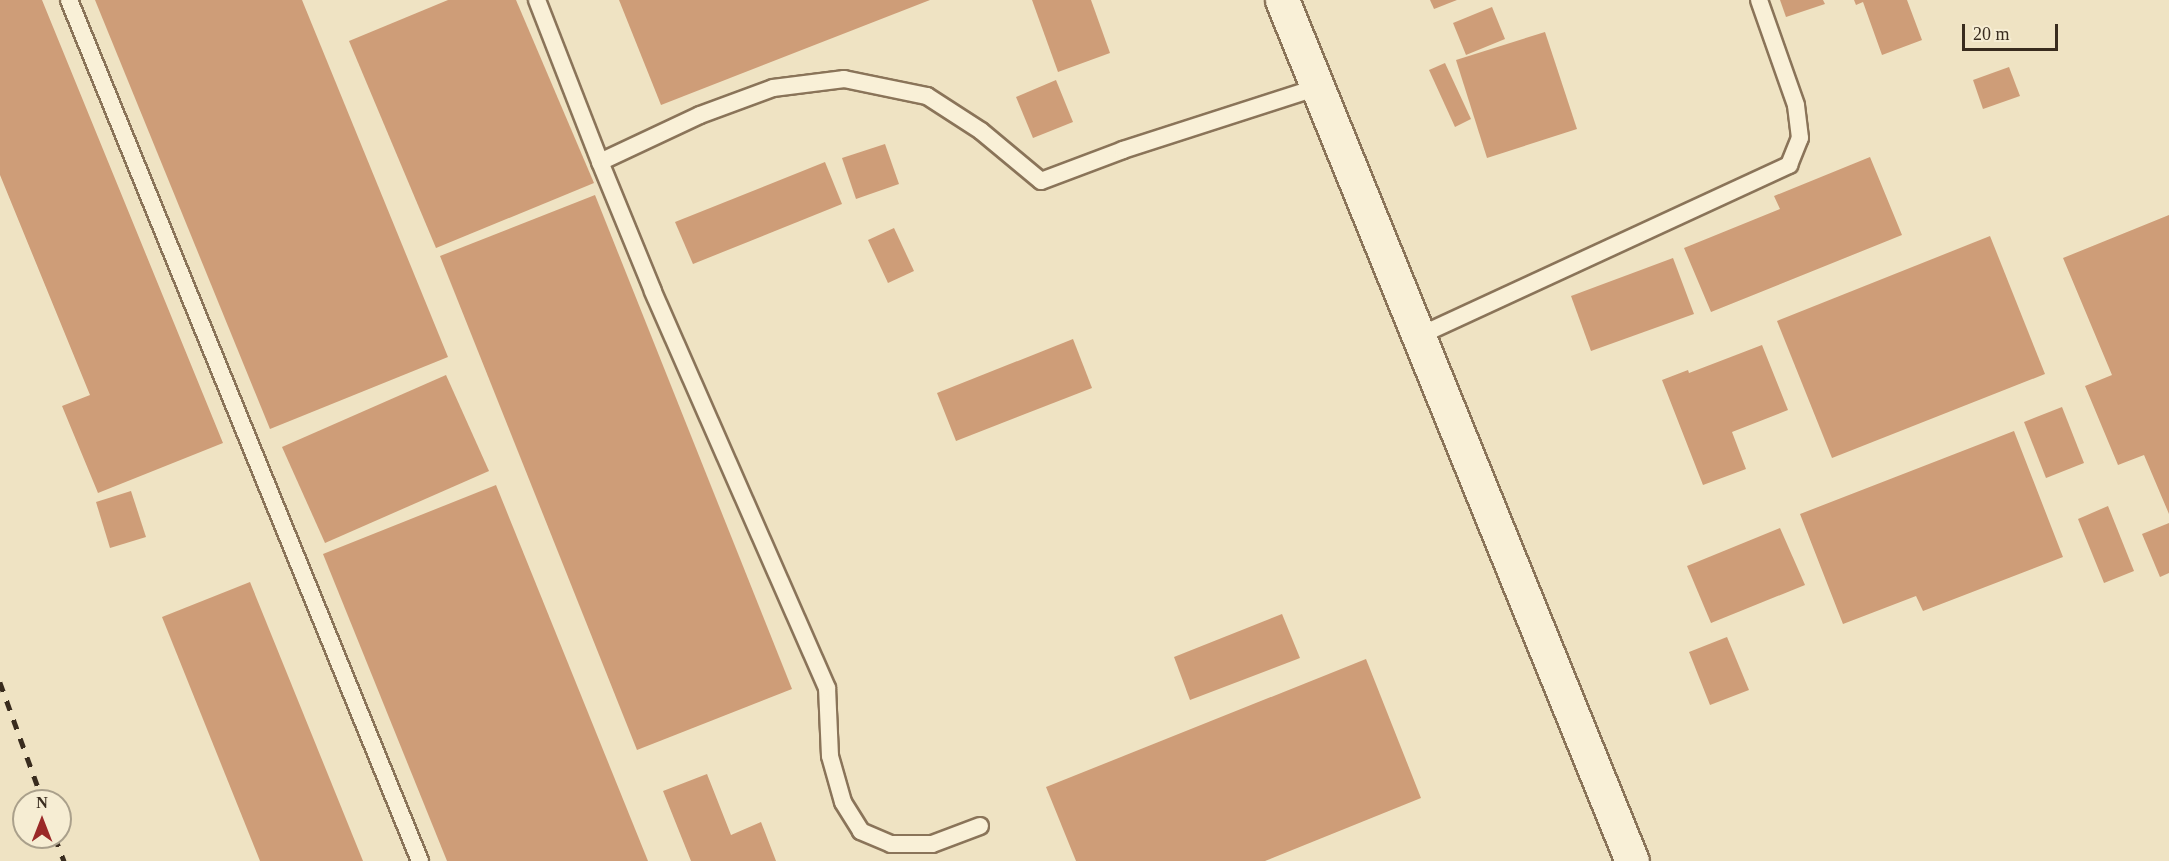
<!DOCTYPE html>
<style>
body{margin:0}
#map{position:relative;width:2169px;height:861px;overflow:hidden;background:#efe3c3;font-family:Georgia,serif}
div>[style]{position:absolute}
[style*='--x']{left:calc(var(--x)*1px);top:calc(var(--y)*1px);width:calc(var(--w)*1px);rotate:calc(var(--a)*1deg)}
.building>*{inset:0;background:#ce9d78}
.roads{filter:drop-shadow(2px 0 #8a7459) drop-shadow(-2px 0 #8a7459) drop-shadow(0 2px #8a7459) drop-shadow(0 -2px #8a7459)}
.service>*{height:16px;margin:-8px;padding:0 8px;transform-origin:8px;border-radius:8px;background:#f9f0d7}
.tertiary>*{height:33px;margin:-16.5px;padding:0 16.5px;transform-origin:16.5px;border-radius:16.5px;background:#f9f0d7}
.rail>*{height:4.5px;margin-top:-2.25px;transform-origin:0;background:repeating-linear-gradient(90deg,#392c1e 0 10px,transparent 0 20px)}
span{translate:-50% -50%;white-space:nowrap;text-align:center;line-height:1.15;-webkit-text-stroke:6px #f6edd3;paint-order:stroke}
.north{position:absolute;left:12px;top:789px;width:60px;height:60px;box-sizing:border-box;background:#f6edd3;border:2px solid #aaa08b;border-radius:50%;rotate:0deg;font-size:16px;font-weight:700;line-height:24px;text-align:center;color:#392c1e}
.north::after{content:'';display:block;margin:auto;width:21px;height:27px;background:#9a2928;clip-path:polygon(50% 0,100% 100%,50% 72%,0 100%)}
.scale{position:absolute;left:1962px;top:24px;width:96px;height:27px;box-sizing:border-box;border:3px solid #392c1e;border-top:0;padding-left:8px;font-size:18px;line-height:21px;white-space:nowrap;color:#392c1e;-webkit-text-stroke:4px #f6edd3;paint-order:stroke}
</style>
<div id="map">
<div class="building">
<i style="clip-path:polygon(0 0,42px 0,223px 443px,98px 493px,62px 406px,90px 395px,0 175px)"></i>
<i style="clip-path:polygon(95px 0,302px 0,448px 357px,270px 429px)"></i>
<i style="clip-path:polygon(448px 0,516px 0,594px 183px,436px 248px,349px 41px)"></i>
<i style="clip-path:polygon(619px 0,930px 0,661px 105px)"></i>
<i style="clip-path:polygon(1032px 0,1091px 0,1110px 53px,1058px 72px)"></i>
<i style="clip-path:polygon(1430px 0,1457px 0,1434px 9px)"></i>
<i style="clip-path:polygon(1780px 0,1823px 0,1825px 4px,1786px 17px)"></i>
<i style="clip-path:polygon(1854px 0,1907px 0,1922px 40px,1882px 55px,1863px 2px,1856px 5px)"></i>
<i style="clip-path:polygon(1492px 7px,1505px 39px,1466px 55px,1453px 23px)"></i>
<i style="clip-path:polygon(1545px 32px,1577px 129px,1487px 158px,1456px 60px)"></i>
<i style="clip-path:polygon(1445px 63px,1471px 119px,1455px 127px,1429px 70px)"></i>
<i style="clip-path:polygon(2009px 67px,2020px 96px,1983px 109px,1973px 80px)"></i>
<i style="clip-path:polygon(1056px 80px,1073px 122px,1033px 138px,1016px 97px)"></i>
<i style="clip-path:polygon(885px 144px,899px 184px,856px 199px,842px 158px)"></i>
<i style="clip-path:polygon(1870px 157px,1902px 235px,1711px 312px,1684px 248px,1780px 209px,1774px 196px)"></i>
<i style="clip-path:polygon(825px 162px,842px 204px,693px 264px,675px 222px)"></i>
<i style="clip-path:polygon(595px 195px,792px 689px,637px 750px,440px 256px)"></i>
<i style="clip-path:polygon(2169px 215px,2169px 514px,2144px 455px,2118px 465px,2085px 386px,2112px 375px,2063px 258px)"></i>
<i style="clip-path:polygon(894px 228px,914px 271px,888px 283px,868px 240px)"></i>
<i style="clip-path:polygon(1990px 236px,2045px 374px,1832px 458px,1777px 321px)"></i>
<i style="clip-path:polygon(1673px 258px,1694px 314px,1591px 351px,1571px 296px)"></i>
<i style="clip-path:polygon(1073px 339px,1092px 388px,956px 441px,937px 393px)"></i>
<i style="clip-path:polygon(1762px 345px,1788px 410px,1732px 432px,1746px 469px,1703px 485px,1662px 380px,1688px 370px,1689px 373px)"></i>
<i style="clip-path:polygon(446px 375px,489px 471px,325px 543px,282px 447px)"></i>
<i style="clip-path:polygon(2062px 407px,2084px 463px,2046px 478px,2024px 422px)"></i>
<i style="clip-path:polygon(2014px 431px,2063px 557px,1923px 611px,1916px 596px,1843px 624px,1800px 514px)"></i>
<i style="clip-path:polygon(496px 485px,648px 861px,447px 861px,323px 554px)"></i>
<i style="clip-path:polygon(131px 491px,146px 537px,110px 548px,96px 502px)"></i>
<i style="clip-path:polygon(2108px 506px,2134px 571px,2104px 583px,2078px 519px)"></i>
<i style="clip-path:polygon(2169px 523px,2169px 573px,2160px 577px,2142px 534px)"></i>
<i style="clip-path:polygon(1780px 528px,1805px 585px,1711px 623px,1687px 566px)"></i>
<i style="clip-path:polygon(250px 582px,363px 861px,260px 861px,162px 617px)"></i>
<i style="clip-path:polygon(1282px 614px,1300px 658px,1190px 700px,1174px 657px)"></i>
<i style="clip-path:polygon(1727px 637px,1749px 690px,1710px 705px,1689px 652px)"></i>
<i style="clip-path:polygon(1366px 659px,1421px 798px,1265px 861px,1076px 861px,1046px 787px)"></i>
<i style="clip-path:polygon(707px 774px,731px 835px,761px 822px,776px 861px,691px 861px,663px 791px)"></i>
</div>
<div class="roads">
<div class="service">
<i style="--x:69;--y:0;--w:930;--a:67.82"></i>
<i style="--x:537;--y:0;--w:174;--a:68.7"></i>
<i style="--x:1419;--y:336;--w:408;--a:-24.8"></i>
<i style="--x:1789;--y:165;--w:29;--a:-68"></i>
<i style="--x:1800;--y:138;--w:33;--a:-97"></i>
<i style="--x:1796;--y:105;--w:111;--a:-109.4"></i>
<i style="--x:980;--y:826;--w:51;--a:159.4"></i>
<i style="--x:932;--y:844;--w:41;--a:180"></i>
<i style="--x:891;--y:844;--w:33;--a:-157"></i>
<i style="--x:861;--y:831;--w:34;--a:-122"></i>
<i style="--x:843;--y:802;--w:48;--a:-105.8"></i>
<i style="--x:830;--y:756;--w:68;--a:-92.5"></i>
<i style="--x:827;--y:688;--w:433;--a:-113.7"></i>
<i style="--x:653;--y:291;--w:139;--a:-112.3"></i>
<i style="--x:600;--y:162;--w:110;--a:-25.2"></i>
<i style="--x:700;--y:115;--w:78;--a:-20.3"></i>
<i style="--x:773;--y:88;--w:72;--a:-7.2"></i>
<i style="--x:844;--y:79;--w:85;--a:11.6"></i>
<i style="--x:927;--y:96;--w:64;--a:32.9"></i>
<i style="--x:981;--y:131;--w:78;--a:39.8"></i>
<i style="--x:1041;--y:181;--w:88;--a:-20.7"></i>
<i style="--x:1123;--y:150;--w:205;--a:-17.9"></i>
</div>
<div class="tertiary">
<i style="--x:1282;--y:0;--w:929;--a:67.88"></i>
</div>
</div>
<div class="rail">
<i style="--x:0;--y:682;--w:127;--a:70.1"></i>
<i style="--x:55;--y:837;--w:26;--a:69"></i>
</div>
<div class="north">N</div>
<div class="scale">20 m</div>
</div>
